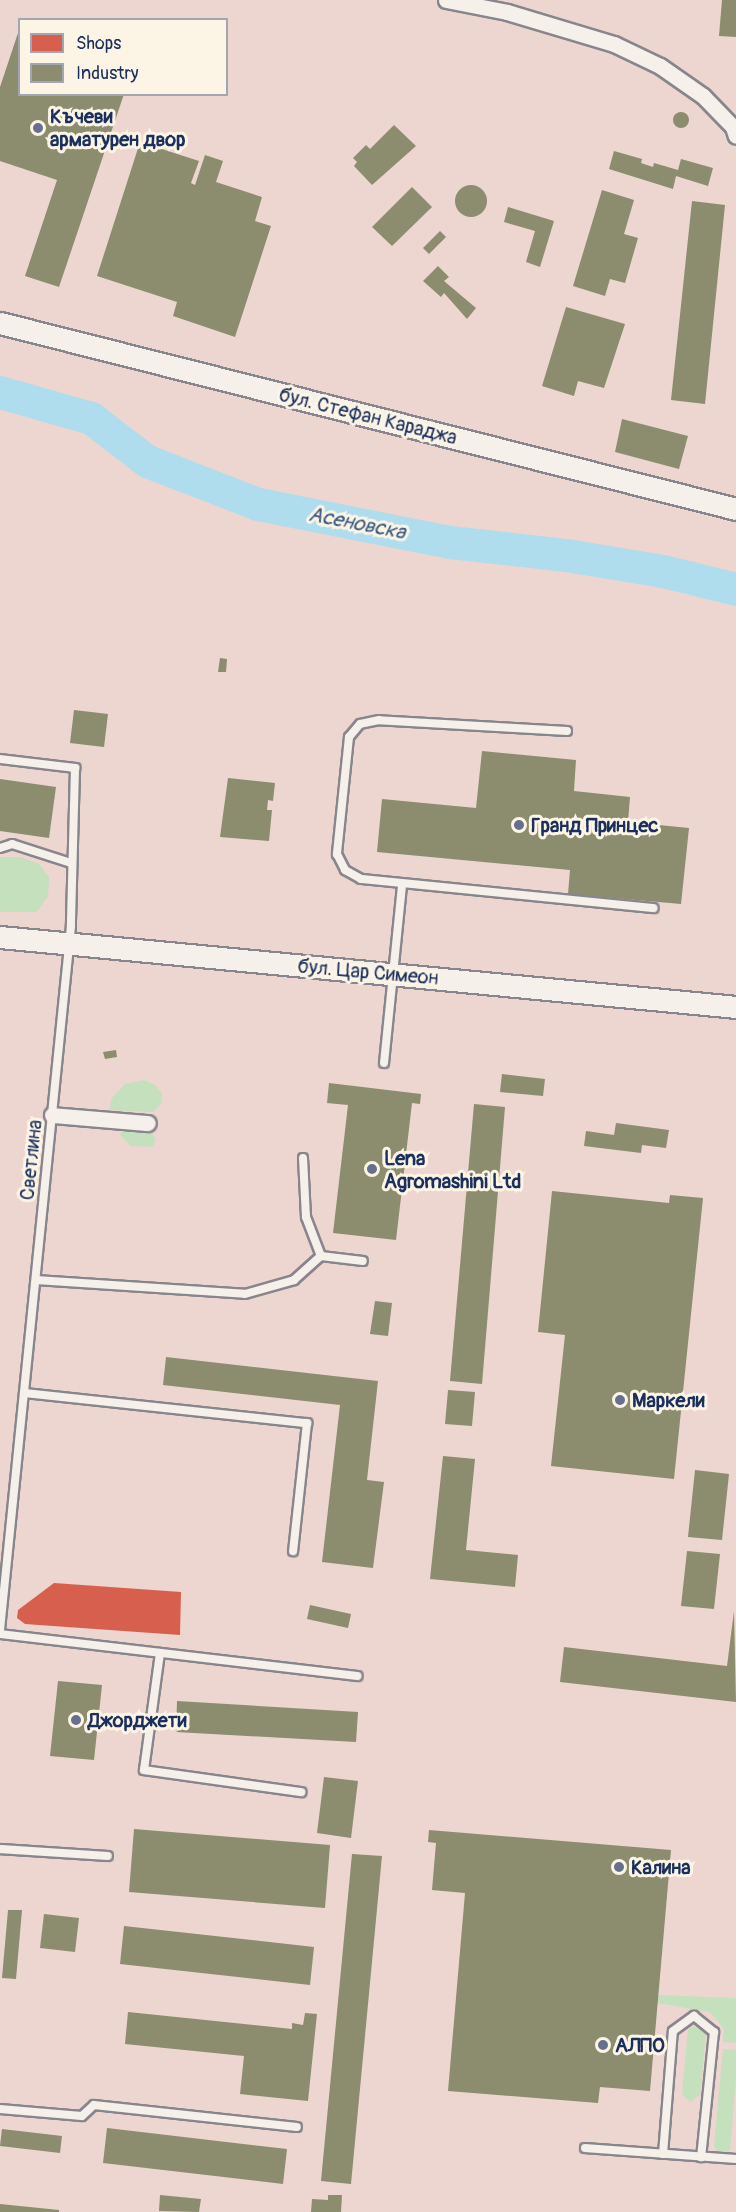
<!DOCTYPE html>
<meta charset="utf-8">
<style>
body{margin:0}
#map{position:relative;width:736px;height:2212px;overflow:hidden;background:#f2e5de;font-family:Pangolin,sans-serif}
div>[style]{position:absolute}
[style*='--x']{left:calc(var(--x)*1px);top:calc(var(--y)*1px);width:calc(var(--w)*1px);rotate:calc(var(--a)*1deg)}
.built>*{inset:0;background:#ecd6cf}
.green>*{inset:0;background:#c4e0bd}
.shops>*{inset:0;background:#d6604d}
.industry>*{inset:0;background:#8c8c6e}
.round{border-radius:50%}
.river>*{height:33px;margin:-16.5px;padding:0 16.5px;transform-origin:16.5px;border-radius:16.5px;background:#afdded}
.roads{filter:drop-shadow(2px 0 #88868c) drop-shadow(-2px 0 #88868c) drop-shadow(0 2px #88868c) drop-shadow(0 -2px #88868c)}
.service>*{height:8px;margin:-4px;padding:0 4px;transform-origin:4px;border-radius:4px;background:#f5f0ea}
.minor>*{height:15px;margin:-7.5px;padding:0 7.5px;transform-origin:7.5px;border-radius:7.5px;background:#f5f0ea}
.secondary>*{height:21px;margin:-10.5px;padding:0 10.5px;transform-origin:10.5px;border-radius:10.5px;background:#f5f0ea}
.dots>*{width:16px;height:16px;translate:-50% -50%;box-sizing:border-box;border:3px solid #fcf5e5;border-radius:50%}
span{translate:-50% -50%;white-space:nowrap;text-align:center;line-height:1.15;-webkit-text-stroke:6px #fcf5e5;paint-order:stroke}
.poi-label{font-size:20px;color:#1b2f5e;font-weight:700}
.left{translate:0 -50%;text-align:left}
.street-label{font-size:20px;color:#1b2f5e}
.water-label{font-size:21px;color:#395a84;font-style:italic}
.legend{position:absolute;left:18px;top:18px;width:210px;height:78px;box-sizing:border-box;background:#fcf5e5;border:2px solid #a2a6af;margin:0;padding:8px 10px;list-style:none;font-size:18px;color:#1b2f5e}
.legend li{display:flex;align-items:center;gap:12px;height:30px}
.legend b{width:30px;border:2px solid #a2a6af}
</style>
<div id="map">
<div class="built">
<i style="clip-path:polygon(evenodd,0 0,736px 0,736px 2212px,0 2212px,0 0,20px 20px,226px 20px,226px 94px,20px 94px,20px 20px)"></i>
</div>
<div class="green">
<i style="clip-path:polygon(0 857px,21px 857px,39px 864px,49px 877px,48px 896px,37px 912px,0 912px)"></i>
<i style="clip-path:polygon(144px 1080px,155px 1085px,162px 1094px,161px 1104px,153px 1112px,109px 1110px,112px 1098px,125px 1084px)"></i>
<i style="clip-path:polygon(125px 1130px,150px 1132px,156px 1138px,153px 1147px,130px 1146px,120px 1134px)"></i>
<i style="clip-path:polygon(658px 1995px,736px 1998px,736px 2043px,723px 2042px,724px 2029px,710px 2012px,657px 2003px)"></i>
<i style="clip-path:polygon(693px 2026px,706px 2032px,700px 2095px,690px 2102px,682px 2094px,688px 2030px)"></i>
<i style="clip-path:polygon(723px 2049px,736px 2050px,736px 2076px,730px 2150px,720px 2154px,714px 2146px)"></i>
</div>
<div class="shops">
<i style="clip-path:polygon(54px 1583px,181px 1592px,180px 1635px,25px 1624px,17px 1618px,18px 1610px)"></i>
</div>
<div class="industry">
<i style="clip-path:polygon(722px 0,736px 0,736px 37px,719px 36px)"></i>
<i style="clip-path:polygon(19px 30px,20px 94px,124px 94px,59px 287px,25px 276px,57px 180px,0 161px,0 87px)"></i>
<i class="round" style="left:673px;top:112px;width:16px;height:16px"></i>
<i style="clip-path:polygon(394px 125px,416px 146px,372px 185px,354px 166px,357px 162px,353px 158px,366px 145px,370px 149px)"></i>
<i style="clip-path:polygon(140px 142px,199px 161px,191px 183px,195px 185px,205px 155px,223px 161px,216px 182px,262px 197px,255px 221px,271px 226px,235px 337px,173px 316px,177px 302px,97px 276px)"></i>
<i style="clip-path:polygon(614px 151px,642px 159px,641px 163px,653px 167px,654px 163px,678px 170px,681px 159px,713px 168px,708px 186px,676px 176px,673px 189px,609px 169px)"></i>
<i class="round" style="left:455px;top:185px;width:32px;height:32px"></i>
<i style="clip-path:polygon(412px 187px,432px 207px,392px 246px,372px 227px)"></i>
<i style="clip-path:polygon(602px 190px,634px 200px,624px 234px,638px 238px,625px 283px,610px 279px,605px 296px,573px 286px)"></i>
<i style="clip-path:polygon(692px 201px,725px 205px,705px 404px,671px 400px)"></i>
<i style="clip-path:polygon(508px 207px,554px 221px,540px 267px,526px 262px,535px 231px,504px 222px)"></i>
<i style="clip-path:polygon(440px 231px,446px 237px,429px 254px,423px 248px)"></i>
<i style="clip-path:polygon(438px 266px,449px 277px,444px 281px,476px 308px,467px 319px,444px 293px,441px 297px,423px 281px)"></i>
<i style="clip-path:polygon(566px 307px,625px 324px,604px 388px,578px 381px,574px 396px,542px 386px)"></i>
<i style="clip-path:polygon(622px 419px,688px 436px,679px 469px,615px 452px)"></i>
<i style="clip-path:polygon(220px 658px,227px 659px,226px 672px,218px 672px)"></i>
<i style="clip-path:polygon(74px 710px,108px 714px,104px 747px,70px 743px)"></i>
<i style="clip-path:polygon(482px 751px,576px 760px,574px 791px,630px 797px,628px 822px,689px 828px,681px 904px,568px 894px,570px 870px,377px 852px,382px 799px,476px 808px)"></i>
<i style="clip-path:polygon(228px 778px,275px 783px,273px 801px,268px 800px,267px 810px,272px 810px,269px 841px,220px 837px)"></i>
<i style="clip-path:polygon(0 779px,56px 787px,49px 838px,0 831px)"></i>
<i style="clip-path:polygon(116px 1050px,117px 1057px,105px 1059px,103px 1052px)"></i>
<i style="clip-path:polygon(502px 1074px,545px 1079px,543px 1096px,500px 1092px)"></i>
<i style="clip-path:polygon(329px 1083px,421px 1094px,420px 1104px,412px 1103px,396px 1240px,333px 1233px,348px 1105px,327px 1103px)"></i>
<i style="clip-path:polygon(474px 1104px,505px 1107px,482px 1384px,450px 1381px)"></i>
<i style="clip-path:polygon(616px 1123px,669px 1130px,666px 1148px,642px 1145px,641px 1153px,584px 1146px,586px 1131px,614px 1135px)"></i>
<i style="clip-path:polygon(552px 1191px,669px 1203px,670px 1195px,703px 1198px,674px 1479px,551px 1466px,565px 1335px,538px 1332px)"></i>
<i style="clip-path:polygon(375px 1301px,392px 1303px,388px 1336px,370px 1334px)"></i>
<i style="clip-path:polygon(166px 1357px,378px 1381px,367px 1480px,384px 1482px,373px 1568px,322px 1562px,340px 1405px,163px 1385px)"></i>
<i style="clip-path:polygon(448px 1390px,475px 1392px,472px 1426px,445px 1424px)"></i>
<i style="clip-path:polygon(443px 1456px,475px 1459px,466px 1550px,518px 1555px,515px 1587px,430px 1579px)"></i>
<i style="clip-path:polygon(695px 1470px,729px 1474px,722px 1540px,688px 1537px)"></i>
<i style="clip-path:polygon(687px 1551px,720px 1554px,714px 1609px,681px 1606px)"></i>
<i style="clip-path:polygon(310px 1605px,351px 1614px,348px 1628px,307px 1619px)"></i>
<i style="clip-path:polygon(734px 1611px,736px 1702px,560px 1682px,564px 1647px,727px 1666px)"></i>
<i style="clip-path:polygon(58px 1681px,102px 1685px,94px 1760px,50px 1756px)"></i>
<i style="clip-path:polygon(177px 1701px,358px 1712px,356px 1742px,176px 1732px)"></i>
<i style="clip-path:polygon(324px 1777px,358px 1781px,351px 1838px,317px 1833px)"></i>
<i style="clip-path:polygon(134px 1829px,330px 1845px,325px 1908px,129px 1892px)"></i>
<i style="clip-path:polygon(429px 1830px,671px 1850px,650px 2091px,600px 2087px,598px 2103px,448px 2091px,465px 1893px,432px 1890px,436px 1843px,428px 1842px)"></i>
<i style="clip-path:polygon(352px 1854px,382px 1856px,351px 2184px,321px 2181px)"></i>
<i style="clip-path:polygon(8px 1910px,22px 1910px,16px 1979px,2px 1978px)"></i>
<i style="clip-path:polygon(44px 1914px,79px 1918px,75px 1952px,40px 1948px)"></i>
<i style="clip-path:polygon(124px 1926px,314px 1947px,310px 1985px,120px 1964px)"></i>
<i style="clip-path:polygon(128px 2012px,292px 2029px,292px 2023px,303px 2025px,305px 2013px,317px 2014px,308px 2101px,240px 2094px,244px 2056px,125px 2044px)"></i>
<i style="clip-path:polygon(107px 2128px,287px 2149px,283px 2184px,103px 2163px)"></i>
<i style="clip-path:polygon(2px 2129px,62px 2136px,60px 2153px,0 2146px)"></i>
<i style="clip-path:polygon(160px 2195px,201px 2199px,199px 2212px,159px 2211px)"></i>
<i style="clip-path:polygon(328px 2195px,342px 2195px,341px 2212px,311px 2212px,312px 2199px,328px 2200px)"></i>
<i style="clip-path:polygon(0 2204px,59px 2210px,59px 2212px,0 2212px)"></i>
</div>
<div class="river">
<i style="--x:0;--y:392;--w:95;--a:15.9"></i>
<i style="--x:91;--y:418;--w:71;--a:37.5"></i>
<i style="--x:147;--y:461;--w:119;--a:21.2"></i>
<i style="--x:258;--y:504;--w:196;--a:11.2"></i>
<i style="--x:450;--y:542;--w:117;--a:6.4"></i>
<i style="--x:566;--y:555;--w:98;--a:9.4"></i>
<i style="--x:663;--y:571;--w:75;--a:13.9"></i>
</div>
<div class="roads">
<div class="service">
<i style="--x:567;--y:731;--w:188;--a:-176.7"></i>
<i style="--x:379;--y:720;--w:19;--a:168"></i>
<i style="--x:360;--y:724;--w:17;--a:130"></i>
<i style="--x:349;--y:737;--w:118;--a:95.9"></i>
<i style="--x:337;--y:854;--w:18;--a:63"></i>
<i style="--x:345;--y:870;--w:18;--a:29"></i>
<i style="--x:361;--y:879;--w:294;--a:5.7"></i>
<i style="--x:0;--y:759;--w:76;--a:6.8"></i>
<i style="--x:75;--y:768;--w:158;--a:91.5"></i>
<i style="--x:71;--y:926;--w:708;--a:95.76"></i>
<i style="--x:0;--y:848;--w:13;--a:-18"></i>
<i style="--x:12;--y:844;--w:62;--a:17.9"></i>
<i style="--x:384;--y:1063;--w:178;--a:-84.2"></i>
<i style="--x:303;--y:1158;--w:59;--a:87.1"></i>
<i style="--x:306;--y:1217;--w:42;--a:69"></i>
<i style="--x:36;--y:1280;--w:209;--a:3.8"></i>
<i style="--x:245;--y:1294;--w:51;--a:-15.9"></i>
<i style="--x:294;--y:1280;--w:36;--a:-42"></i>
<i style="--x:321;--y:1256;--w:42;--a:6.8"></i>
<i style="--x:24;--y:1393;--w:285;--a:6.1"></i>
<i style="--x:307;--y:1423;--w:129;--a:96.2"></i>
<i style="--x:0;--y:1634;--w:360;--a:6.7"></i>
<i style="--x:160;--y:1653;--w:118;--a:97.8"></i>
<i style="--x:144;--y:1770;--w:159;--a:8"></i>
<i style="--x:0;--y:1849;--w:108;--a:3.7"></i>
<i style="--x:0;--y:2109;--w:82;--a:4.9"></i>
<i style="--x:82;--y:2116;--w:16;--a:-43"></i>
<i style="--x:94;--y:2105;--w:204;--a:6.2"></i>
<i style="--x:585;--y:2148;--w:151;--a:4.2"></i>
<i style="--x:663;--y:2154;--w:123;--a:-85.4"></i>
<i style="--x:673;--y:2031;--w:26;--a:-36"></i>
<i style="--x:694;--y:2016;--w:26;--a:39"></i>
<i style="--x:714;--y:2032;--w:126;--a:95.9"></i>
</div>
<div class="minor">
<i style="--x:446;--y:0;--w:62;--a:11.1"></i>
<i style="--x:507;--y:12;--w:112;--a:16.7"></i>
<i style="--x:614;--y:44;--w:51;--a:25.6"></i>
<i style="--x:660;--y:66;--w:52;--a:34.9"></i>
<i style="--x:703;--y:96;--w:43;--a:45.9"></i>
<i style="--x:733;--y:127;--w:9;--a:72"></i>
<i style="--x:52;--y:1115;--w:96;--a:4.8"></i>
</div>
<div class="secondary">
<i style="--x:0;--y:323;--w:759;--a:14.18"></i>
<i style="--x:0;--y:937;--w:739;--a:5.43"></i>
</div>
</div>
<div class="dots">
<i style="left:38px;top:128px;background:#666f8b"></i>
<i style="left:519px;top:825px;background:#666f8b"></i>
<i style="left:372px;top:1169px;background:#666f8b"></i>
<i style="left:620px;top:1400px;background:#666f8b"></i>
<i style="left:76px;top:1720px;background:#666f8b"></i>
<i style="left:619px;top:1867px;background:#666f8b"></i>
<i style="left:603px;top:2045px;background:#666f8b"></i>
</div>
<div class="poi-label">
<span class="left" style="left:50px;top:128px">Къчеви<br>арматурен двор</span>
<span class="left" style="left:531px;top:825px">Гранд Принцес</span>
<span class="left" style="left:384px;top:1170px">Lena<br>Agromashini Ltd</span>
<span class="left" style="left:632px;top:1400px">Маркели</span>
<span class="left" style="left:88px;top:1720px">Джорджети</span>
<span class="left" style="left:631px;top:1867px">Калина</span>
<span class="left" style="left:615px;top:2045px">АЛПО</span>
</div>
<div class="street-label">
<span style="left:368px;top:416px;rotate:14deg">бул. Стефан Караджа</span>
<span style="left:368px;top:972px;rotate:5deg">бул. Цар Симеон</span>
<span style="left:31px;top:1160px;rotate:-84deg">Светлина</span>
</div>
<div class="water-label">
<span style="left:357px;top:524px;rotate:11deg">Асеновска</span>
</div>
<ul class="legend">
<li><b style="height:16px;background:#d6604d"></b>Shops</li>
<li><b style="height:16px;background:#8c8c6e"></b>Industry</li>
</ul>
</div>
